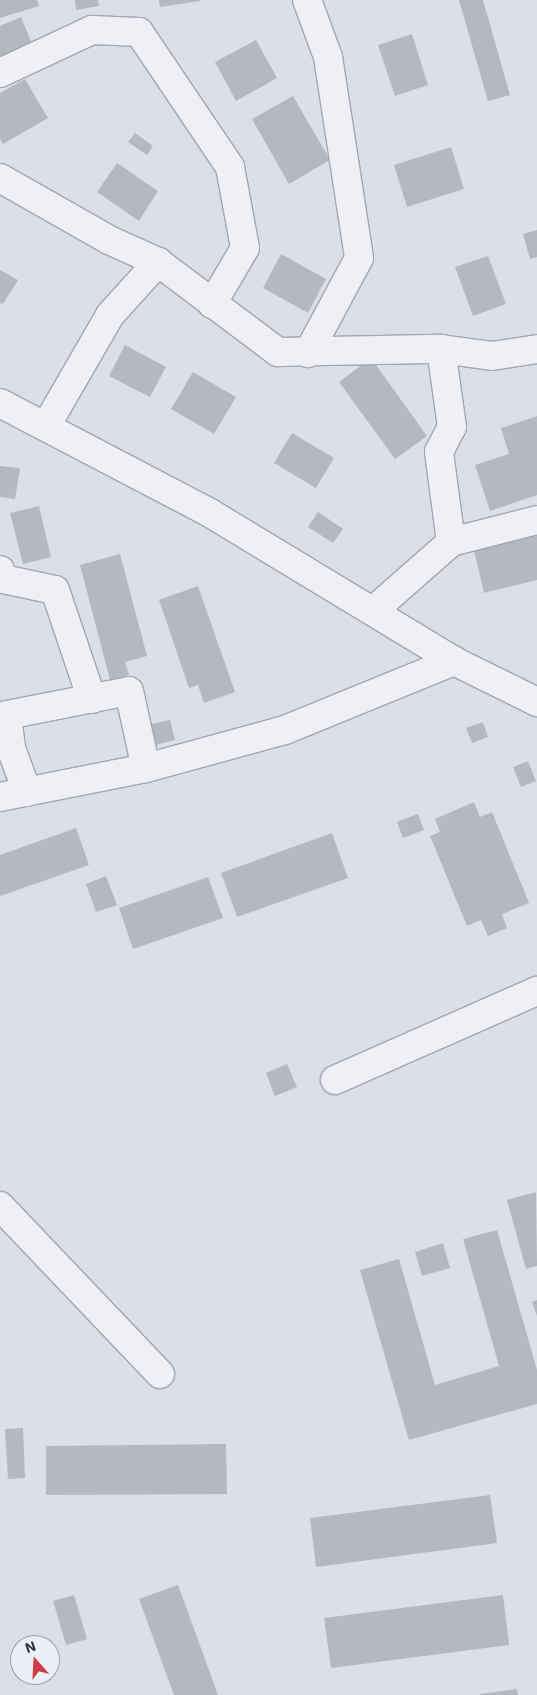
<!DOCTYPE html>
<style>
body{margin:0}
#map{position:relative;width:537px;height:1695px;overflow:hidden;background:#dcdfe6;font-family:"Exo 2",sans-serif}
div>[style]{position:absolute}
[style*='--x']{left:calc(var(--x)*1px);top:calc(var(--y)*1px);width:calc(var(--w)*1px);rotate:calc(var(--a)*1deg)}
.building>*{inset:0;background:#b3b8c3}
.roads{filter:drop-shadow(1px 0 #a1a6b0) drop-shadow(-1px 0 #a1a6b0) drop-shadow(0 1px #a1a6b0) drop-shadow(0 -1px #a1a6b0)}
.minor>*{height:28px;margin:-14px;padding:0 14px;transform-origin:14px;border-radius:14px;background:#eef0f5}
span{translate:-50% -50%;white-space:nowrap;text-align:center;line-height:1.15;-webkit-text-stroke:4px #ebeef4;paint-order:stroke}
.north{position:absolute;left:10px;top:1635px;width:50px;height:50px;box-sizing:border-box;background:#ebeef4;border:1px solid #9ca0ab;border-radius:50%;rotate:341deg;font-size:14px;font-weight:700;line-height:20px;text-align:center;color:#252c3d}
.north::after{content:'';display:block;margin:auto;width:18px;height:22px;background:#d03c46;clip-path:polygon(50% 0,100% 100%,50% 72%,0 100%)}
</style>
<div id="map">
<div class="building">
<i style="clip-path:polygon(0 0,37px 0,39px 6px,0 18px)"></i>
<i style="clip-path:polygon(75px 0,98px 0,99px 6px,76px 10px)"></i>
<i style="clip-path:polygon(159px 0,200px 0,200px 1px,160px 7px)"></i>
<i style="clip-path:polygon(459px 0,483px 0,510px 95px,488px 101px)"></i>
<i style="clip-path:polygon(21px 17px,33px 46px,0 59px,0 26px)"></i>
<i style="clip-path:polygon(412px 34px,428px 85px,395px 96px,378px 45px)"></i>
<i style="clip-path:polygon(256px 40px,277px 78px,236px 101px,215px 62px)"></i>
<i style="clip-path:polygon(25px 79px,48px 118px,3px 144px,0 139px,0 93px)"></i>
<i style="clip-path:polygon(293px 96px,330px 160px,289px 184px,252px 119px)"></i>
<i style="clip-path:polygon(135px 133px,153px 146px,147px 155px,128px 142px)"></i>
<i style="clip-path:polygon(451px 147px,464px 189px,407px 207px,394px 165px)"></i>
<i style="clip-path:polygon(117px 163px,158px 191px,139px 221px,97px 192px)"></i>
<i style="clip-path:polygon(537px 230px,537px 257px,530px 259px,523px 234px)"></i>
<i style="clip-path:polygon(281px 254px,326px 279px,308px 313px,263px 288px)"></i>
<i style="clip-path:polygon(488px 256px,506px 304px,473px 316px,455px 267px)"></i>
<i style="clip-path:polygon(0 270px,18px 280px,3px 304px,0 303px)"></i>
<i style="clip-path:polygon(125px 345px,166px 367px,150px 397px,109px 376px)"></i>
<i style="clip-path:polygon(371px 358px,427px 436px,395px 459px,339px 382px)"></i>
<i style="clip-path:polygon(193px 372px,236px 397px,214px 434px,171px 409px)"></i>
<i style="clip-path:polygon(537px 416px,537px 495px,490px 511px,475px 465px,509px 454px,501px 428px)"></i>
<i style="clip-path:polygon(292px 433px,334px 458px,316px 488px,274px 463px)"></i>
<i style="clip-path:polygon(0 466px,20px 468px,15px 499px,0 497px)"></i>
<i style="clip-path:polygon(39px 506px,51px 557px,23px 564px,10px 513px)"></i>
<i style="clip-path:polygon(318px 512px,343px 529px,333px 543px,308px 527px)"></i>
<i style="clip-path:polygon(537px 535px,537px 580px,484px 593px,474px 550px)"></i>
<i style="clip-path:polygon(120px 554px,147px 656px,125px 662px,129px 675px,110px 680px,80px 565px)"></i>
<i style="clip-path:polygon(198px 586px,235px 692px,204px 703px,198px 685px,189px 688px,159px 600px)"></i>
<i style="clip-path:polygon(170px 720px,175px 740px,156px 745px,151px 724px)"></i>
<i style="clip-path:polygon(483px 722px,488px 737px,472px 743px,466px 728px)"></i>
<i style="clip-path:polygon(528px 761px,536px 781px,521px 787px,513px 767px)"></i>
<i style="clip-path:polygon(474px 802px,480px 817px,492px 812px,529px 903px,502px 914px,507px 928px,488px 936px,481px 920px,467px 926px,430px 836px,440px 832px,435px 819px)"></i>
<i style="clip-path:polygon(418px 814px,424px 830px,403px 838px,397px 822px)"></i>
<i style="clip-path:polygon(76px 828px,89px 865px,0 896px,0 855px)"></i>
<i style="clip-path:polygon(332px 833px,348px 878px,237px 917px,221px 873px)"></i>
<i style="clip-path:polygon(106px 876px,117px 905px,96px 912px,86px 884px)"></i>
<i style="clip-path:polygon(208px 877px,223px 918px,133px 949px,119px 908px)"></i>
<i style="clip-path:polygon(287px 1064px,297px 1087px,275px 1096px,266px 1073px)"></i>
<i style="clip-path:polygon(536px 1192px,537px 1266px,526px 1269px,507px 1200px)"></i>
<i style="clip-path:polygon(497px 1230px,537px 1370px,537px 1404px,409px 1440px,360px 1270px,399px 1259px,435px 1385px,499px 1366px,463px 1239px)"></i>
<i style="clip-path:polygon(443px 1243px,450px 1268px,422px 1276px,415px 1252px)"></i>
<i style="clip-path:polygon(537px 1300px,537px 1316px,532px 1302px)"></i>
<i style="clip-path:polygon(23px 1428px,25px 1478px,8px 1479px,5px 1429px)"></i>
<i style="clip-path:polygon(226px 1444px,227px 1494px,46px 1495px,46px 1446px)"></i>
<i style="clip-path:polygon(490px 1495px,497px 1543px,316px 1567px,310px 1518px)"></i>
<i style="clip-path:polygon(178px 1585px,218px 1695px,174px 1695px,139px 1599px)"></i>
<i style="clip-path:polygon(74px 1595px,87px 1639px,66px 1645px,53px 1601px)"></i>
<i style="clip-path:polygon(503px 1595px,509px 1645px,331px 1668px,324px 1618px)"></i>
<i style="clip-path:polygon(517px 1689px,518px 1695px,480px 1695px,480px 1694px)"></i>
</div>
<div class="roads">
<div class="minor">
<i style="--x:307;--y:0;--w:61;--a:69.8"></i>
<i style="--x:328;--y:57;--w:203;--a:81.2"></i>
<i style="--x:359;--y:258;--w:108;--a:118.2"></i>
<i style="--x:0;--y:73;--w:102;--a:-25.1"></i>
<i style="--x:92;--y:30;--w:47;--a:2.4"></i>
<i style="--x:139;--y:32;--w:163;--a:56"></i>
<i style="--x:230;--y:167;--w:82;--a:79.5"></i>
<i style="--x:245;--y:248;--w:65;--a:120.5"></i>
<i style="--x:0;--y:178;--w:125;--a:29.6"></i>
<i style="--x:109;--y:240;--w:54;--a:24.2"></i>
<i style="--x:158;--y:262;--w:150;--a:36.9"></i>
<i style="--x:278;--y:352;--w:163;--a:-1.1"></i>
<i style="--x:441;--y:349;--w:51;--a:7.8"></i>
<i style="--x:492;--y:356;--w:46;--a:-8.8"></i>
<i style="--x:0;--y:403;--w:237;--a:27.6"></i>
<i style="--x:210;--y:513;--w:285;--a:31.2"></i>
<i style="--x:454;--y:661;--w:93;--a:26.3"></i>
<i style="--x:46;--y:426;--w:128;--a:-60"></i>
<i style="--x:110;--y:315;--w:72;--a:-47.8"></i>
<i style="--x:451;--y:542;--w:89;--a:-14.3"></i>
<i style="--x:0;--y:570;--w:9;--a:72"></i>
<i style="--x:3;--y:579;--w:53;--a:11.9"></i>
<i style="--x:55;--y:590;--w:115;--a:71.3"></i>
<i style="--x:374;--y:610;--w:103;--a:-41.4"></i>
<i style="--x:451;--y:542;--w:91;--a:-97.6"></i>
<i style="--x:439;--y:452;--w:28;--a:-63"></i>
<i style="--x:452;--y:427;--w:79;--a:-98"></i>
<i style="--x:27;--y:792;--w:47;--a:-110"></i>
<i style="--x:11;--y:748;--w:33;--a:-97"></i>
<i style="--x:7;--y:715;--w:124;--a:-11.1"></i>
<i style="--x:129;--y:691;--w:79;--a:77.6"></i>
<i style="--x:0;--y:797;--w:149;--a:-11.2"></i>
<i style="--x:146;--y:768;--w:144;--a:-15.3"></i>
<i style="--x:285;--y:730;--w:183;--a:-22.2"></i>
<i style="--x:335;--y:1080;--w:221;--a:-23.8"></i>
<i style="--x:0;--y:1206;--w:232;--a:46.4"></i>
</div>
</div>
<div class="north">N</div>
</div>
